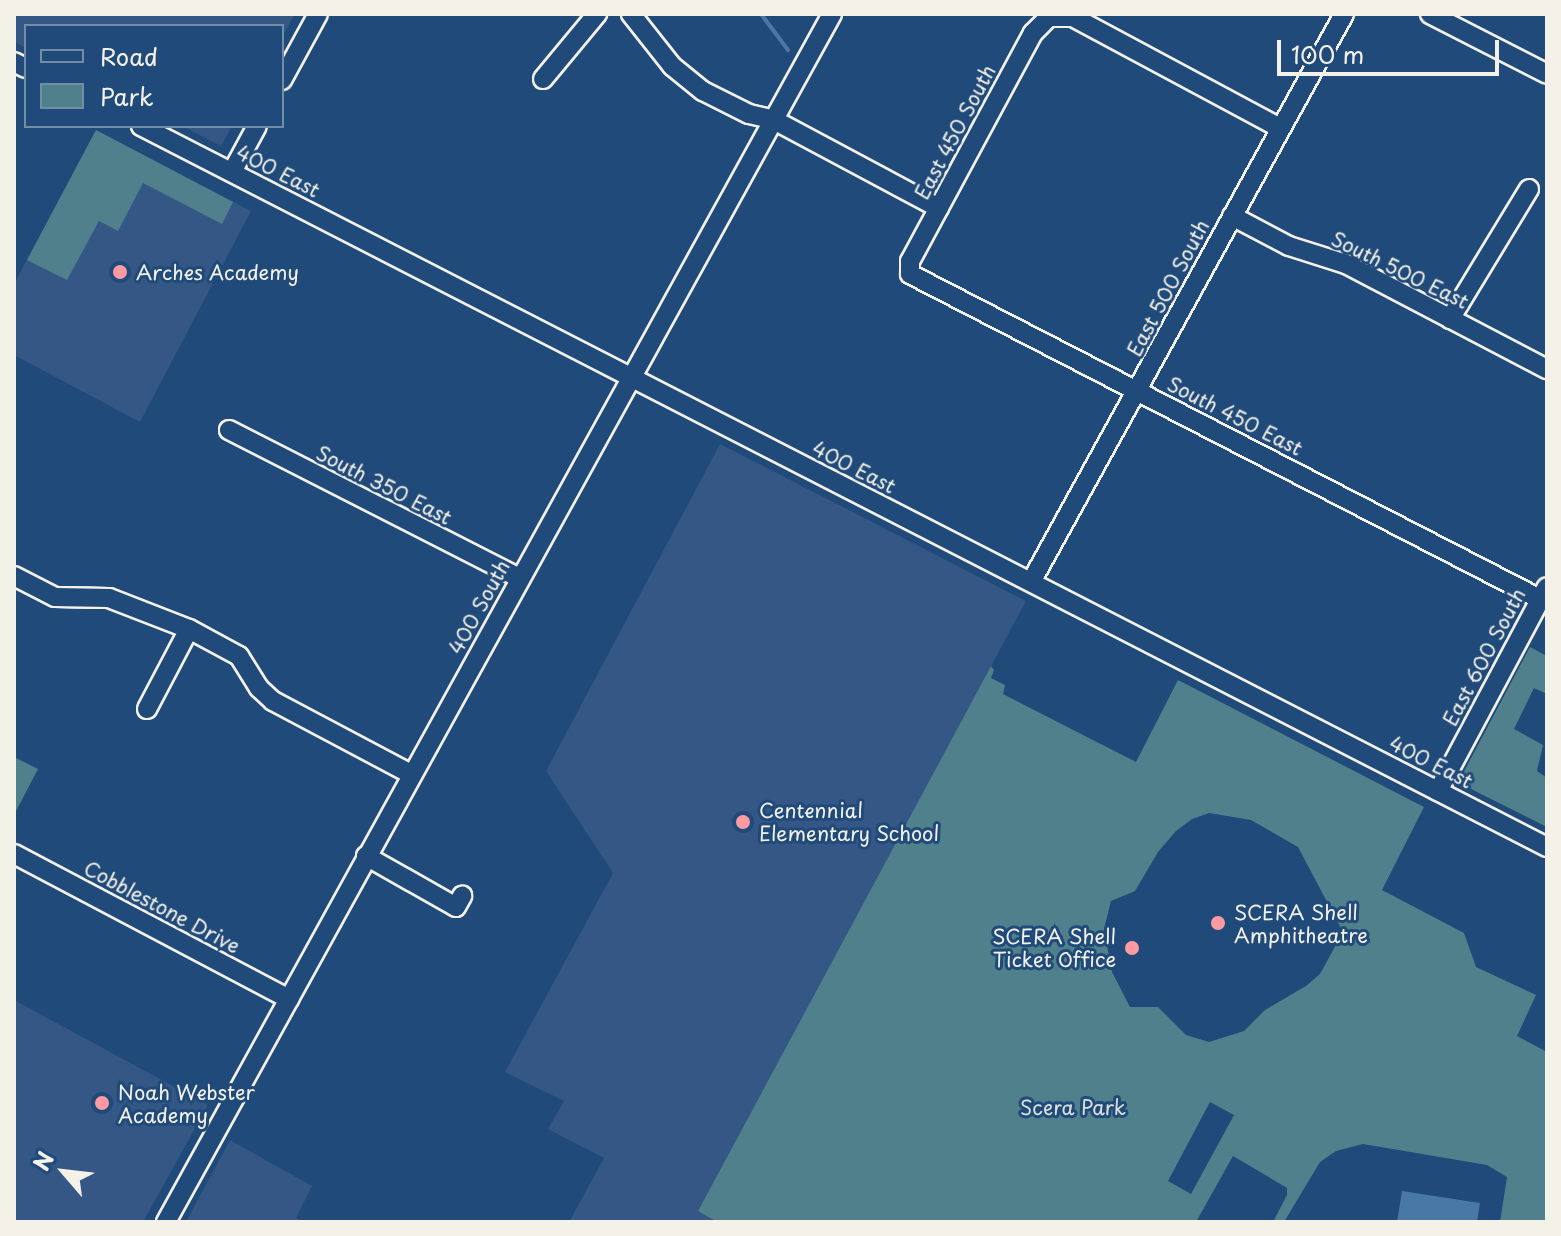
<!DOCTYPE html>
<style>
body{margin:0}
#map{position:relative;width:1561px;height:1236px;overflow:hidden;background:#1f4a7a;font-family:"Playpen Sans",sans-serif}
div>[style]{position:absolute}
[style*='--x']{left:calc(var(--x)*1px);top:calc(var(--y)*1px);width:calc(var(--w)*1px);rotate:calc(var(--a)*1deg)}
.built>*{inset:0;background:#345786}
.green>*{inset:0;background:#4f808b}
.water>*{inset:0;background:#4a78a6}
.stream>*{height:4px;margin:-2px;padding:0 2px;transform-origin:2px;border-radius:2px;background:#4a78a6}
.roads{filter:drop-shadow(2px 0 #f4f1e8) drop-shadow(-2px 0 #f4f1e8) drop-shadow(0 2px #f4f1e8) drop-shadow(0 -2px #f4f1e8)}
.minor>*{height:18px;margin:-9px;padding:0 9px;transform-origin:9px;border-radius:9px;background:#1f4a7a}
.dots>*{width:22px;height:22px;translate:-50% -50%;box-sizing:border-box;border:4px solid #1f4a7a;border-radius:50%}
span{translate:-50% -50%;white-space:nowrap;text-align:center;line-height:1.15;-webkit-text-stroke:6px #1f4a7a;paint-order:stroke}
.street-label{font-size:20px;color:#f4f1e8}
.poi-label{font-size:20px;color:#f4f1e8}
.left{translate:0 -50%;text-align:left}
.right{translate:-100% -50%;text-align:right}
.park-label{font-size:20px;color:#dbe0da}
.frame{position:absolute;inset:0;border:16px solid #f4f1e8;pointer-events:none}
.legend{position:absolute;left:24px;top:24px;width:260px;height:104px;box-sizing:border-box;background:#1f4a7a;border:2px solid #748da6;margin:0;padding:10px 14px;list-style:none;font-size:24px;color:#f4f1e8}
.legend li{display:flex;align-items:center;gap:16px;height:40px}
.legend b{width:40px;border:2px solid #748da6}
.north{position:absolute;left:24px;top:1132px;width:80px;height:80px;-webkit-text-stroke:6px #1f4a7a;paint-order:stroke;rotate:298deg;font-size:22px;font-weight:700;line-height:32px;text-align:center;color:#f4f1e8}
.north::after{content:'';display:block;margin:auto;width:28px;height:36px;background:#f4f1e8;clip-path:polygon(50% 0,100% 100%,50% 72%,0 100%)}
.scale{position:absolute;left:1277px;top:40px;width:222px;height:36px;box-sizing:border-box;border:4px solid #f4f1e8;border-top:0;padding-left:10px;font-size:24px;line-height:28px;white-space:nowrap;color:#f4f1e8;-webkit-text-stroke:6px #1f4a7a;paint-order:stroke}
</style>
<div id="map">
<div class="built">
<i style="clip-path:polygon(14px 14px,295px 14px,282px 37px,282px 26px,26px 26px,26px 48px,14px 42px)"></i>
<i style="clip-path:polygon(182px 126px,232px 126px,221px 146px)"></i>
<i style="clip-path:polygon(96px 130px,251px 211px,140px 422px,14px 355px,14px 284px)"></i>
<i style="clip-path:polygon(720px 444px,1026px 601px,698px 1211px,717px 1222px,569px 1222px,604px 1158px,548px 1129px,564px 1101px,505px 1072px,613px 873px,546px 771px)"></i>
<i style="clip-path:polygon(14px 1000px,208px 1105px,143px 1222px,14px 1222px)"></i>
<i style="clip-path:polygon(230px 1140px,312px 1186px,296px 1218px,302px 1222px,186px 1222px)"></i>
</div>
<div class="green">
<i style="clip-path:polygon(96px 130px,233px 202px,222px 224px,143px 183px,118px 231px,99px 221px,67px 280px,27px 260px)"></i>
<i style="clip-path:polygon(1530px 647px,1547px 656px,1547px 694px,1534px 688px,1514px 729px,1543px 745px,1537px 771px,1547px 778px,1547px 827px,1461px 784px,1460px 779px)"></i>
<i style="clip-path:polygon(evenodd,991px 666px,994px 670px,991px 678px,1005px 685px,1003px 694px,1136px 762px,1178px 680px,1424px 807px,1382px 890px,1464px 933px,1476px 967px,1536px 995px,1517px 1036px,1547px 1052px,1547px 1222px,1500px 1222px,1507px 1177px,1487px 1165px,1363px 1144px,1336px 1151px,1320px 1162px,1284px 1222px,1273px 1222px,1287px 1195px,1287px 1188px,1233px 1156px,1196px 1222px,717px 1222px,698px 1211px,991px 666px,1209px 813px,1251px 820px,1298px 847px,1343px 932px,1320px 974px,1306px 986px,1265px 1010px,1244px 1031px,1209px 1042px,1186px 1035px,1158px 1007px,1130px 1007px,1112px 972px,1104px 929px,1111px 901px,1135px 891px,1158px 852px,1176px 831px,1192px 819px,1209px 813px,991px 666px,1210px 1102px,1234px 1115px,1191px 1194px,1168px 1181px,1210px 1102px)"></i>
<i style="clip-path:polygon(14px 757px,38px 769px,14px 815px)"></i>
</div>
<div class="water">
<i style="clip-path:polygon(1402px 1191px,1480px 1203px,1477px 1222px,1397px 1222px)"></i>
</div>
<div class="stream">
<i style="--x:761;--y:14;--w:45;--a:53.1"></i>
</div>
<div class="roads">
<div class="minor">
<i style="--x:631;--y:14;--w:66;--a:51.7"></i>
<i style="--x:672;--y:66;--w:40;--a:39"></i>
<i style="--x:703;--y:91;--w:51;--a:26.6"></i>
<i style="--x:749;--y:114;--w:26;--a:13"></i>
<i style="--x:774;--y:120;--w:187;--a:28.1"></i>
<i style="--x:1430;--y:14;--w:131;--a:27.1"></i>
<i style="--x:14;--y:62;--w:13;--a:27"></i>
<i style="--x:543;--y:79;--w:85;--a:-50.3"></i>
<i style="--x:282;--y:80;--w:75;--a:-61.4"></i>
<i style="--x:141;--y:126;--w:1580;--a:27.15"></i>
<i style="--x:1280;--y:128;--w:235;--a:-151.8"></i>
<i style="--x:1073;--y:17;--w:24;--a:180"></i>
<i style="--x:1049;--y:17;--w:23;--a:135"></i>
<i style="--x:1033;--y:33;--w:259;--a:118.3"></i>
<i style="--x:910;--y:261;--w:13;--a:90"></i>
<i style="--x:910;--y:274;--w:709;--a:27.29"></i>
<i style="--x:232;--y:172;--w:52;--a:-61.5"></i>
<i style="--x:1232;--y:216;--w:64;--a:27.8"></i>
<i style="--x:1289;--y:246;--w:60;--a:17.5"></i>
<i style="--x:1346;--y:264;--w:227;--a:27.6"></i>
<i style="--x:1450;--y:319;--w:152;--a:-58.7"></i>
<i style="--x:229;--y:430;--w:326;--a:27"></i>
<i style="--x:14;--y:576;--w:46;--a:27.1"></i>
<i style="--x:55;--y:597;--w:54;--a:1.1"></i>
<i style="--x:109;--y:598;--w:86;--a:21.2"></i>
<i style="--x:189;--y:629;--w:57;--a:28.4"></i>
<i style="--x:239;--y:656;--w:38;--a:58"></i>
<i style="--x:259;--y:688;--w:19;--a:43"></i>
<i style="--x:273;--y:701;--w:156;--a:27.9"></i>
<i style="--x:1031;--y:582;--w:649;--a:-61.14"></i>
<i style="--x:147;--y:709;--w:90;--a:-62.3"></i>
<i style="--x:1438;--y:791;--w:231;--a:-61.9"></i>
<i style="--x:14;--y:854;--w:311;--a:27.8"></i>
<i style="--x:366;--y:856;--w:103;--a:29.5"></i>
<i style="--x:456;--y:907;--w:13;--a:-61"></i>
<i style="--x:166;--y:1222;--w:1379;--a:-61.13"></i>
</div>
</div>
<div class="dots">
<i style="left:120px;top:272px;background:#ff9aa2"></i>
<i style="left:743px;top:822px;background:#ff9aa2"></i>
<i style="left:1218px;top:923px;background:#ff9aa2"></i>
<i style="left:1132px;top:948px;background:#ff9aa2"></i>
<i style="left:102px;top:1103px;background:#ff9aa2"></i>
</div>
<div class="street-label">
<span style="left:955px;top:132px;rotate:-62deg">East 450 South</span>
<span style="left:278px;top:171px;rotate:27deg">400 East</span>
<span style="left:1400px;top:270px;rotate:26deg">South 500 East</span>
<span style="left:1168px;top:288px;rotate:-62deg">East 500 South</span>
<span style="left:1235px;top:416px;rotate:27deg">South 450 East</span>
<span style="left:854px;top:467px;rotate:27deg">400 East</span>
<span style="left:384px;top:485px;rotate:27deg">South 350 East</span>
<span style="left:479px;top:607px;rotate:-61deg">400 South</span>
<span style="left:1484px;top:657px;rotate:-62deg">East 600 South</span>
<span style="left:1431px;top:762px;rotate:27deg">400 East</span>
<span style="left:162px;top:907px;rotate:28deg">Cobblestone Drive</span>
</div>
<div class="poi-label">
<span class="left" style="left:136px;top:272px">Arches Academy</span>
<span class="left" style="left:759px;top:822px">Centennial<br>Elementary School</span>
<span class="left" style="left:1234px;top:924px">SCERA Shell<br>Amphitheatre</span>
<span class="right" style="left:1116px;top:948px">SCERA Shell<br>Ticket Office</span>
<span class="left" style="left:118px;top:1104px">Noah Webster<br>Academy</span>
</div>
<div class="park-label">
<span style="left:1073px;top:1107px">Scera Park</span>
</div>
<div class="frame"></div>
<ul class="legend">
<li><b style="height:10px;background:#1f4a7a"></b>Road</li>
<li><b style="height:22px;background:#4f808b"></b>Park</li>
</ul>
<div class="north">N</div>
<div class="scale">100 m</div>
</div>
